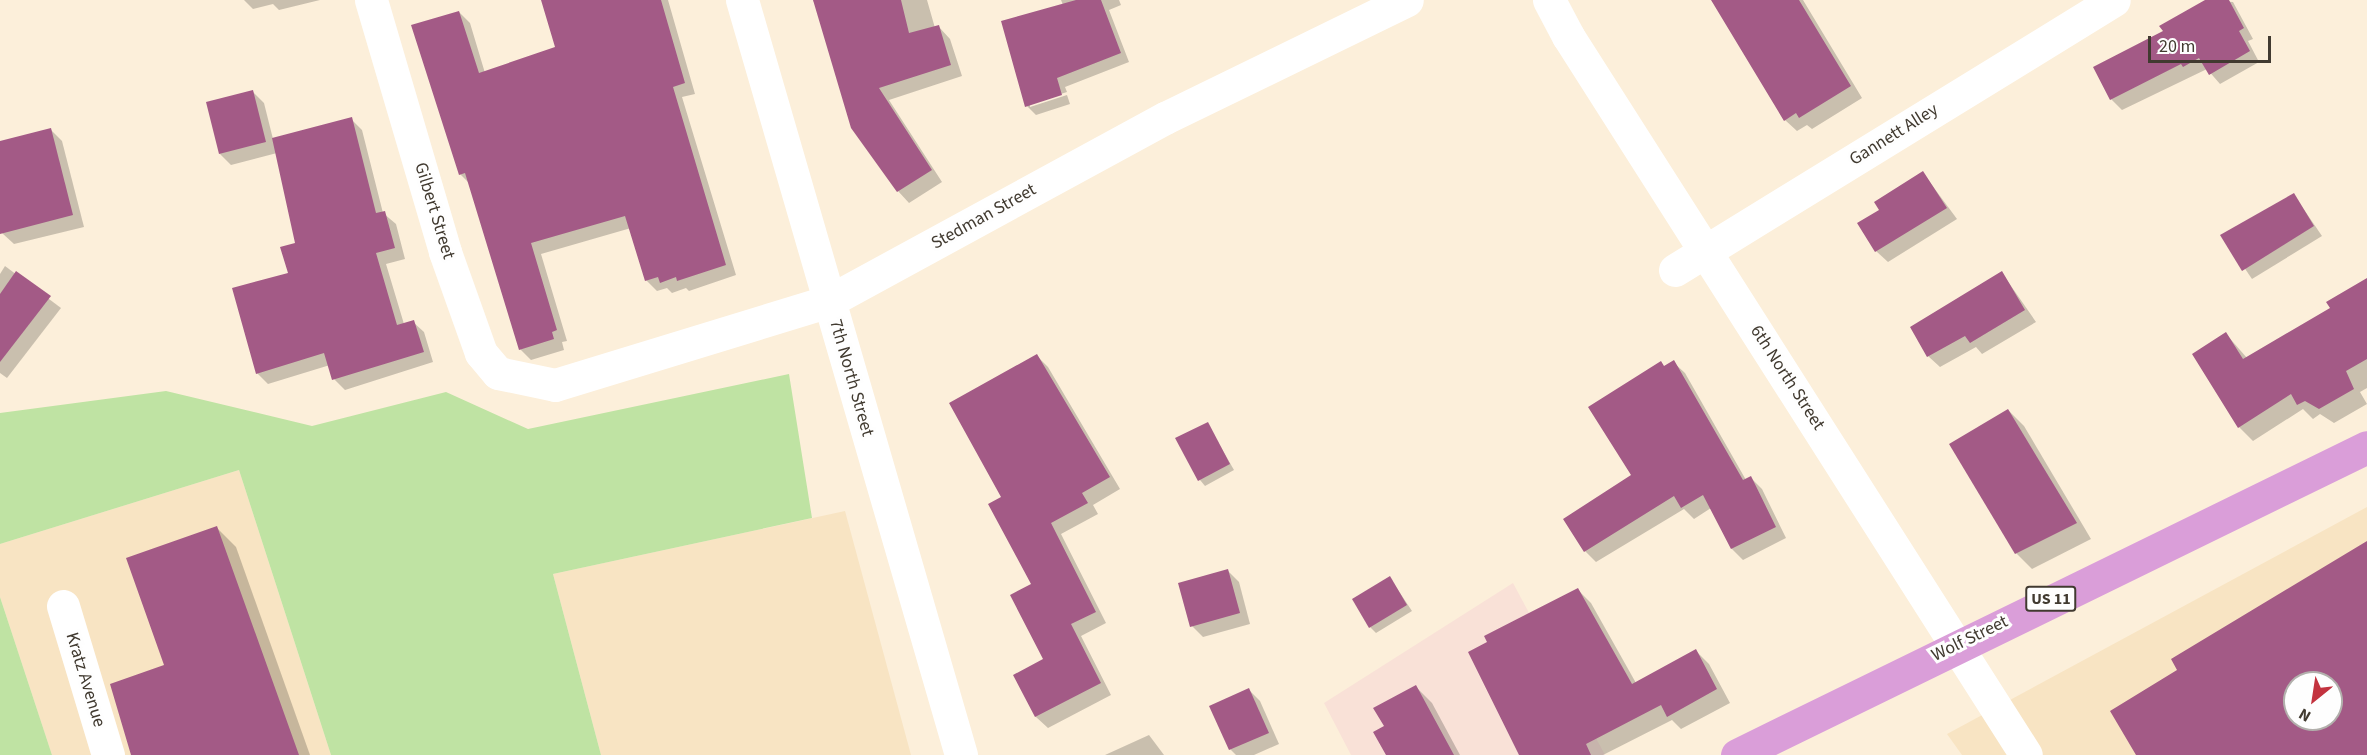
<!DOCTYPE html>
<style>
body{margin:0}
#map{position:relative;width:2367px;height:755px;overflow:hidden;background:#fcefda;font-family:"Source Sans 3",sans-serif}
div>[style]{position:absolute}
[style*='--x']{left:calc(var(--x)*1px);top:calc(var(--y)*1px);width:calc(var(--w)*1px);rotate:calc(var(--a)*1deg)}
.commercial>*{inset:0;background:#f9e1d7}
.built>*{inset:0;background:#f8e4c3}
.green>*{inset:0;background:#bfe3a3}
.shadow>*{inset:0;background:#0003}
.building>*{inset:0;background:#a35a86}
.minor>*{height:33px;margin:-16.5px;padding:0 16.5px;transform-origin:16.5px;border-radius:16.5px;background:#fff}
.major>*{height:33px;margin:-16.5px;padding:0 16.5px;transform-origin:16.5px;border-radius:16.5px;background:#da9ed9}
span{translate:-50% -50%;white-space:nowrap;text-align:center;line-height:1.15;-webkit-text-stroke:6px #fefefe;paint-order:stroke}
.shield-label span{padding:2px 4px;background:#fefefe;border:2px solid;border-radius:4px;-webkit-text-stroke-width:0}
.shield-label{font-size:16px;color:#413a30;font-weight:700}
.street-label{font-size:18px;color:#413a30}
.north{position:absolute;left:2283px;top:671px;width:60px;height:60px;box-sizing:border-box;background:#fefefe;border:2px solid #b2b0ac;border-radius:50%;rotate:210deg;font-size:16px;font-weight:700;line-height:24px;text-align:center;color:#413a30}
.north::after{content:'';display:block;margin:auto;width:21px;height:27px;background:#c3333f;clip-path:polygon(50% 0,100% 100%,50% 72%,0 100%)}
.scale{position:absolute;left:2148px;top:36px;width:123px;height:27px;box-sizing:border-box;border:3px solid #413a30;border-top:0;padding-left:8px;font-size:18px;line-height:21px;white-space:nowrap;color:#413a30;-webkit-text-stroke:4px #fefefe;paint-order:stroke}
</style>
<div id="map">
<div class="commercial">
<i style="clip-path:polygon(1513px 583px,1605px 755px,1351px 755px,1324px 703px)"></i>
</div>
<div class="built">
<i style="clip-path:polygon(239px 470px,331px 755px,52px 755px,0 597px,0 544px)"></i>
<i style="clip-path:polygon(evenodd,2367px 507px,2367px 755px,1962px 755px,1947px 734px,2367px 507px,2295px 683px,2331px 683px,2331px 719px,2295px 719px,2295px 683px)"></i>
<i style="clip-path:polygon(845px 511px,911px 755px,601px 755px,553px 574px)"></i>
</div>
<div class="green">
<i style="clip-path:polygon(789px 374px,812px 518px,553px 574px,601px 755px,331px 755px,239px 470px,0 544px,0 413px,166px 391px,312px 426px,446px 392px,528px 429px)"></i>
<i style="clip-path:polygon(0 597px,52px 755px,0 755px)"></i>
</div>
<div class="shadow">
<i style="clip-path:polygon(244px 0,320px 0,279px 10px,273px 4px,253px 9px)"></i>
<i style="clip-path:polygon(544px 0,668px 0,695px 94px,682px 97px,736px 275px,689px 291px,686px 288px,672px 293px,667px 288px,657px 291px,646px 280px,631px 228px,541px 254px,567px 341px,562px 342px,564px 350px,531px 360px,520px 349px,470px 184px,460px 174px,459px 12px,470px 23px,485px 73px,557px 48px)"></i>
<i style="clip-path:polygon(813px 0,927px 0,935px 28px,939px 27px,950px 39px,962px 76px,889px 100px,942px 182px,909px 203px,898px 191px)"></i>
<i style="clip-path:polygon(1061px 0,1119px 0,1121px 5px,1109px 10px,1129px 62px,1065px 87px,1067px 92px,1030px 104px,1030px 107px,1067px 95px,1070px 104px,1036px 115px,1027px 106px,1063px 5px)"></i>
<i style="clip-path:polygon(1717px 0,1803px 0,1862px 98px,1812px 129px,1807px 125px,1797px 131px,1785px 120px)"></i>
<i style="clip-path:polygon(2208px 0,2233px 2px,2253px 39px,2248px 41px,2259px 62px,2220px 84px,2207px 69px,2122px 110px,2111px 99px)"></i>
<i style="clip-path:polygon(253px 92px,264px 103px,273px 139px,351px 119px,362px 130px,383px 213px,396px 224px,405px 259px,386px 264px,404px 324px,413px 322px,424px 332px,433px 362px,345px 390px,334px 379px,330px 365px,268px 384px,257px 373px,297px 244px,277px 153px,231px 165px,220px 154px)"></i>
<i style="clip-path:polygon(50px 129px,62px 141px,84px 227px,14px 244px,2px 233px,0 223px,0 143px)"></i>
<i style="clip-path:polygon(1923px 173px,1957px 219px,1888px 262px,1876px 251px,1881px 210px)"></i>
<i style="clip-path:polygon(2294px 195px,2322px 236px,2252px 279px,2222px 235px)"></i>
<i style="clip-path:polygon(5px 266px,61px 308px,7px 378px,0 373px,0 274px)"></i>
<i style="clip-path:polygon(2002px 273px,2036px 322px,1982px 354px,1976px 347px,1940px 367px,1928px 356px)"></i>
<i style="clip-path:polygon(2367px 279px,2367px 388px,2360px 392px,2367px 404px,2334px 423px,2320px 414px,2313px 419px,2303px 409px,2253px 441px,2239px 427px,2226px 334px,2247px 358px,2332px 309px)"></i>
<i style="clip-path:polygon(1037px 356px,1048px 367px,1120px 489px,1093px 505px,1098px 514px,1061px 534px,1106px 623px,1081px 636px,1111px 695px,1048px 728px,1036px 717px,1015px 675px,1045px 660px,1033px 585px,1003px 498px)"></i>
<i style="clip-path:polygon(1673px 362px,1685px 373px,1746px 480px,1751px 478px,1762px 489px,1786px 538px,1743px 560px,1732px 549px,1711px 508px,1694px 519px,1684px 509px,1596px 562px,1585px 551px,1633px 476px,1665px 367px)"></i>
<i style="clip-path:polygon(2008px 410px,2024px 426px,2091px 539px,2032px 569px,2016px 553px)"></i>
<i style="clip-path:polygon(1207px 423px,1234px 470px,1205px 486px,1200px 480px)"></i>
<i style="clip-path:polygon(217px 528px,236px 547px,310px 755px,134px 755px)"></i>
<i style="clip-path:polygon(1228px 571px,1239px 582px,1250px 624px,1203px 637px,1192px 626px)"></i>
<i style="clip-path:polygon(1390px 578px,1412px 611px,1376px 633px,1370px 627px)"></i>
<i style="clip-path:polygon(1578px 590px,1591px 603px,1636px 683px,1696px 651px,1709px 664px,1730px 703px,1681px 729px,1672px 720px,1603px 755px,1521px 755px)"></i>
<i style="clip-path:polygon(1416px 687px,1432px 703px,1460px 755px,1387px 755px)"></i>
<i style="clip-path:polygon(1249px 690px,1260px 701px,1279px 744px,1254px 755px,1236px 755px,1230px 749px)"></i>
<i style="clip-path:polygon(1149px 735px,1164px 755px,1105px 755px)"></i>
</div>
<div class="building">
<i style="clip-path:polygon(541px 0,661px 0,685px 83px,673px 87px,726px 265px,677px 281px,676px 277px,660px 283px,658px 277px,645px 281px,625px 216px,531px 243px,557px 330px,552px 332px,554px 339px,519px 350px,465px 173px,459px 175px,411px 25px,459px 11px,479px 73px,555px 47px)"></i>
<i style="clip-path:polygon(813px 0,901px 0,909px 33px,939px 25px,951px 65px,879px 88px,932px 170px,897px 192px,851px 128px)"></i>
<i style="clip-path:polygon(1076px 0,1101px 0,1121px 53px,1057px 78px,1062px 95px,1025px 107px,1001px 21px)"></i>
<i style="clip-path:polygon(1711px 0,1799px 0,1851px 86px,1799px 118px,1796px 113px,1784px 121px)"></i>
<i style="clip-path:polygon(2205px 0,2229px 0,2244px 28px,2239px 31px,2250px 51px,2209px 75px,2199px 58px,2183px 67px,2181px 64px,2110px 100px,2093px 67px,2163px 31px,2159px 26px)"></i>
<i style="clip-path:polygon(253px 90px,266px 142px,219px 154px,206px 102px)"></i>
<i style="clip-path:polygon(352px 117px,376px 213px,385px 211px,395px 248px,376px 253px,397px 325px,414px 320px,424px 352px,332px 380px,324px 353px,256px 374px,232px 288px,288px 273px,280px 247px,295px 243px,272px 138px)"></i>
<i style="clip-path:polygon(51px 128px,73px 215px,0 234px,0 141px)"></i>
<i style="clip-path:polygon(1923px 171px,1947px 208px,1875px 252px,1857px 223px,1879px 210px,1874px 202px)"></i>
<i style="clip-path:polygon(2294px 193px,2314px 226px,2242px 271px,2220px 235px)"></i>
<i style="clip-path:polygon(16px 271px,51px 296px,0 362px,0 294px)"></i>
<i style="clip-path:polygon(2002px 271px,2025px 310px,1970px 343px,1965px 336px,1927px 357px,1910px 327px)"></i>
<i style="clip-path:polygon(2367px 278px,2367px 359px,2346px 371px,2354px 389px,2319px 409px,2305px 401px,2297px 405px,2291px 394px,2238px 428px,2192px 354px,2226px 332px,2243px 359px,2330px 308px,2326px 302px)"></i>
<i style="clip-path:polygon(1037px 354px,1110px 477px,1082px 493px,1088px 503px,1051px 523px,1096px 612px,1071px 624px,1101px 683px,1035px 717px,1013px 675px,1043px 659px,1010px 595px,1031px 584px,988px 504px,1001px 497px,949px 403px)"></i>
<i style="clip-path:polygon(1674px 360px,1743px 480px,1751px 476px,1776px 527px,1731px 549px,1703px 495px,1681px 508px,1674px 496px,1584px 552px,1563px 519px,1631px 475px,1588px 407px,1661px 361px,1664px 366px)"></i>
<i style="clip-path:polygon(2008px 409px,2077px 523px,2015px 554px,1949px 444px)"></i>
<i style="clip-path:polygon(1208px 422px,1230px 464px,1198px 481px,1175px 438px)"></i>
<i style="clip-path:polygon(217px 526px,299px 755px,131px 755px,110px 684px,164px 665px,126px 558px)"></i>
<i style="clip-path:polygon(evenodd,2367px 541px,2367px 755px,2136px 755px,2110px 711px,2177px 670px,2171px 659px,2367px 541px,2295px 683px,2331px 683px,2331px 719px,2295px 719px,2295px 683px)"></i>
<i style="clip-path:polygon(1228px 569px,1240px 613px,1190px 627px,1178px 583px)"></i>
<i style="clip-path:polygon(1390px 576px,1407px 605px,1369px 628px,1352px 599px)"></i>
<i style="clip-path:polygon(1578px 588px,1632px 684px,1696px 649px,1717px 689px,1667px 717px,1661px 705px,1586px 744px,1591px 755px,1519px 755px,1468px 652px,1487px 642px,1484px 636px)"></i>
<i style="clip-path:polygon(1416px 685px,1454px 755px,1386px 755px,1373px 732px,1384px 726px,1373px 708px)"></i>
<i style="clip-path:polygon(1249px 688px,1269px 733px,1229px 750px,1209px 706px)"></i>
</div>
<div class="minor">
<i style="--x:371;--y:0;--w:263;--a:73.6"></i>
<i style="--x:445;--y:252;--w:107;--a:70.4"></i>
<i style="--x:481;--y:353;--w:26;--a:50"></i>
<i style="--x:498;--y:373;--w:58;--a:11.9"></i>
<i style="--x:555;--y:385;--w:287;--a:-17"></i>
<i style="--x:829;--y:301;--w:383;--a:-28.6"></i>
<i style="--x:1165;--y:118;--w:269;--a:-26"></i>
<i style="--x:742;--y:0;--w:786;--a:73.82"></i>
<i style="--x:1549;--y:0;--w:41;--a:62.2"></i>
<i style="--x:1568;--y:36;--w:852;--a:57.5"></i>
<i style="--x:1675;--y:270;--w:515;--a:-31.59"></i>
<i style="--x:63;--y:606;--w:156;--a:73.2"></i>
</div>
<div class="major">
<i style="--x:1737;--y:755;--w:701;--a:-26.05"></i>
</div>
<div class="shield-label">
<span style="left:2051px;top:599px">US 11</span>
</div>
<div class="street-label">
<span style="left:1894px;top:135px;rotate:-32deg">Gannett Alley</span>
<span style="left:434px;top:211px;rotate:73deg">Gilbert Street</span>
<span style="left:984px;top:217px;rotate:-29deg">Stedman Street</span>
<span style="left:851px;top:378px;rotate:74deg">7th North Street</span>
<span style="left:1787px;top:378px;rotate:57deg">6th North Street</span>
<span style="left:1970px;top:639px;rotate:-26deg">Wolf Street</span>
<span style="left:85px;top:680px;rotate:73deg">Kratz Avenue</span>
</div>
<div class="north">N</div>
<div class="scale">20 m</div>
</div>
